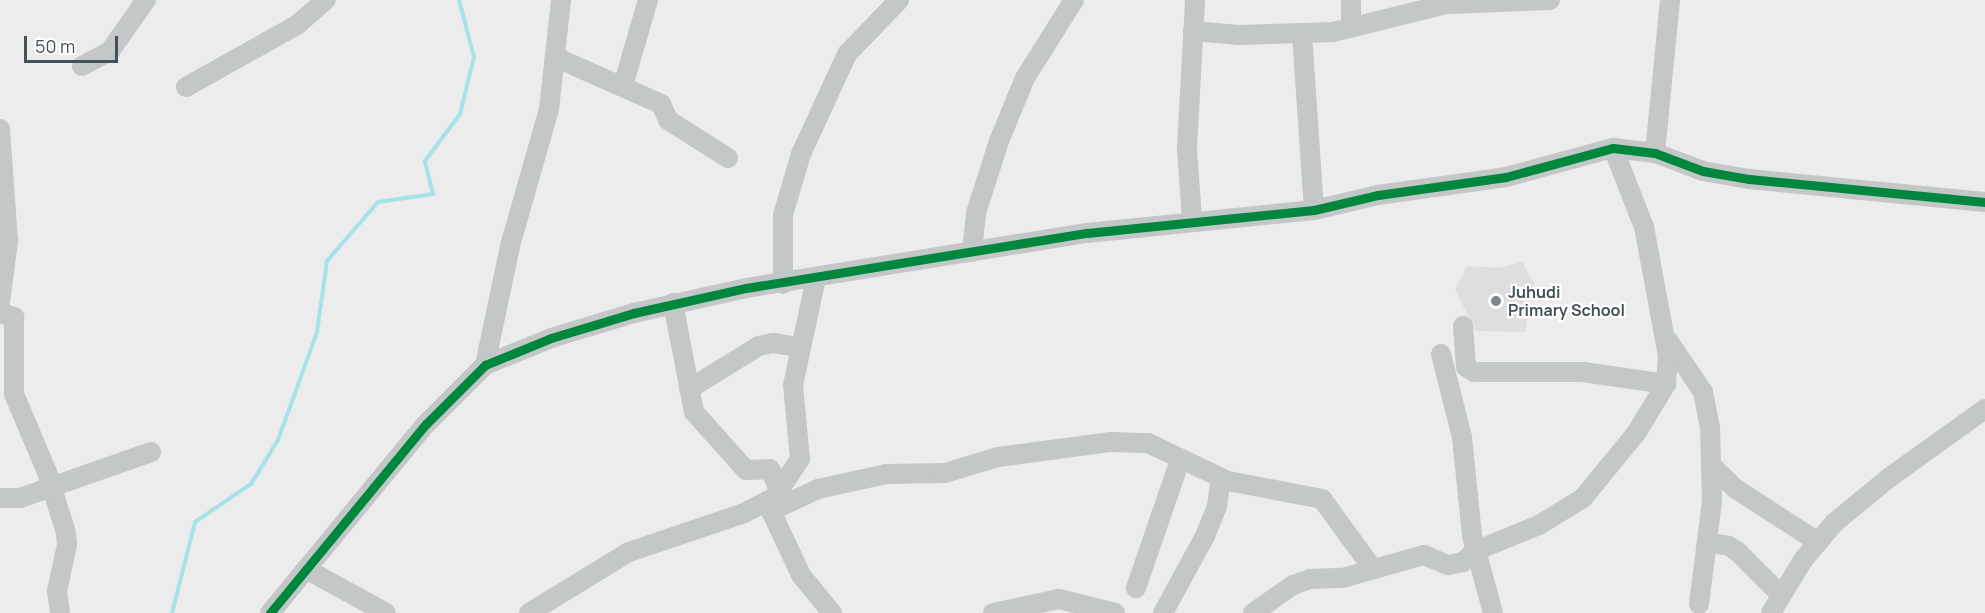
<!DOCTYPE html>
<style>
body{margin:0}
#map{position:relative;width:1985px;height:613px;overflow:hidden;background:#edecec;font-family:Manrope,sans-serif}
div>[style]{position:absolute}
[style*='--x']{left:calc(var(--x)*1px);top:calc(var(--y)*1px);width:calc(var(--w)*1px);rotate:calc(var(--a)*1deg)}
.education>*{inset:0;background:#dfdddd}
.stream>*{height:4px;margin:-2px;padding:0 2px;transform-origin:2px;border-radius:2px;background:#a6e3e8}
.minor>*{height:20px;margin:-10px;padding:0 10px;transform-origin:10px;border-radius:10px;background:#c3c7c7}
.cycleway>*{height:9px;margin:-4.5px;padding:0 4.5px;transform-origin:4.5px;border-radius:4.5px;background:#00873e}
.dots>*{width:16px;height:16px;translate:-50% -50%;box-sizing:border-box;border:3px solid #fff;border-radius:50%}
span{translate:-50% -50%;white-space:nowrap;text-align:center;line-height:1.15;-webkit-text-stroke:4.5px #fff;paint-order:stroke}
.poi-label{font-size:16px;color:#445157;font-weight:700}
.left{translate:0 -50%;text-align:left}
.scale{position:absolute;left:24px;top:36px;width:94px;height:27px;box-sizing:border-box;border:3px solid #445157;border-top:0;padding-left:8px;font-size:18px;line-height:21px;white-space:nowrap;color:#445157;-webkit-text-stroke:4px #fff;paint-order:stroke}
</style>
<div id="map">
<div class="education">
<i style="clip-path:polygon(1522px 262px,1534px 283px,1525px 332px,1476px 331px,1455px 290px,1467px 266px,1499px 268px)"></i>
</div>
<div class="stream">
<i style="--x:172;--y:613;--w:94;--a:-75.8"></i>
<i style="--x:195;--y:522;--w:68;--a:-34.2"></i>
<i style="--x:251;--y:484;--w:52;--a:-58.5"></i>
<i style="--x:278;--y:440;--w:115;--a:-70.1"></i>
<i style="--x:317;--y:332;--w:72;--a:-82"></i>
<i style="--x:327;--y:261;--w:78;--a:-49.2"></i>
<i style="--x:378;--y:202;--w:56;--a:-8.3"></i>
<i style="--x:433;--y:194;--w:34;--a:-104"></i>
<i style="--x:425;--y:161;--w:59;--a:-53.3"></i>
<i style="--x:460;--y:114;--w:59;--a:-76.2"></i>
<i style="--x:474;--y:57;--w:59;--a:-104.7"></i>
</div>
<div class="minor">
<i style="--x:1351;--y:0;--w:28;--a:90"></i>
<i style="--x:1193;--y:31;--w:46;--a:5"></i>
<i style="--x:1239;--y:35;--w:94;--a:-1.8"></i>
<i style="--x:1333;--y:32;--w:117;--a:-13.8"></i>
<i style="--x:1447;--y:4;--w:103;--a:-2.2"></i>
<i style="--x:1302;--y:34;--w:176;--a:86.1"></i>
<i style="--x:555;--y:57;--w:116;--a:23.9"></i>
<i style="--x:661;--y:104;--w:17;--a:66"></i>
<i style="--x:668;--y:120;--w:71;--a:32.3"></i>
<i style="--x:82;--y:66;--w:32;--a:-28"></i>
<i style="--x:110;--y:51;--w:62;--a:-54.8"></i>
<i style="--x:623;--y:86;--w:90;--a:-73.8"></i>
<i style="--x:186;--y:87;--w:127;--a:-29.2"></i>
<i style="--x:297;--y:25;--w:38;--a:-41"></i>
<i style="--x:0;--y:129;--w:112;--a:85.9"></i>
<i style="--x:8;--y:241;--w:63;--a:97.4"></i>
<i style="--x:1655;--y:153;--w:154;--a:-84.4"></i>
<i style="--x:1192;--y:219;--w:70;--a:-94.1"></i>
<i style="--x:1187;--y:149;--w:149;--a:-86.9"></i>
<i style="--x:972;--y:252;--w:39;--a:-84"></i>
<i style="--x:976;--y:213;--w:76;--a:-72.3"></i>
<i style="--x:999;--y:141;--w:68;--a:-67.6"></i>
<i style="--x:1025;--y:78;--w:92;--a:-57.9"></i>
<i style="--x:816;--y:278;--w:109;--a:102.1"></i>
<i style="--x:793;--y:385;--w:74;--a:84.6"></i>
<i style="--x:800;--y:459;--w:47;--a:123.7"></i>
<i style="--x:774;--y:498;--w:13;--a:103"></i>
<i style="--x:771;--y:511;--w:71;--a:64.9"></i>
<i style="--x:801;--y:575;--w:49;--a:50.8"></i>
<i style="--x:783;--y:284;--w:69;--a:-90"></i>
<i style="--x:783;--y:215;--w:64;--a:-73.6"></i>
<i style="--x:801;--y:154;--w:110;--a:-65.3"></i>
<i style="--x:847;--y:54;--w:75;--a:-46.1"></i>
<i style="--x:673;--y:303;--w:111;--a:79.1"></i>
<i style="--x:694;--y:412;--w:78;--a:48.1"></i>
<i style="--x:746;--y:470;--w:24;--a:-2"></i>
<i style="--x:770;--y:469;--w:23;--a:67"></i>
<i style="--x:0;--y:313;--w:15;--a:16"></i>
<i style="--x:14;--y:317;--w:77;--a:90"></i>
<i style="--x:14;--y:394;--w:85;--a:67.1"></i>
<i style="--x:47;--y:472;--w:64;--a:72.7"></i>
<i style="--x:66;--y:533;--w:12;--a:85"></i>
<i style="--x:67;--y:545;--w:47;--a:102.3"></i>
<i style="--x:57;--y:591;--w:22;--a:82"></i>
<i style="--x:1463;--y:326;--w:41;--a:85.8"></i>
<i style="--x:1466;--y:367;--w:9;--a:32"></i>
<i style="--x:1474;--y:372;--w:109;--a:0"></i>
<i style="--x:1583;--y:372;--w:84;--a:8.2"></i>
<i style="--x:1667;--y:339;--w:64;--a:55.8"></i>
<i style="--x:1703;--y:392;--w:36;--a:79"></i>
<i style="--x:1710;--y:427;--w:74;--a:88.5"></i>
<i style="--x:1712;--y:501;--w:104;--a:97.2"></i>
<i style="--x:1441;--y:354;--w:86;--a:75.8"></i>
<i style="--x:1462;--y:437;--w:100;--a:84.2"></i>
<i style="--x:1472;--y:536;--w:80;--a:74.7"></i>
<i style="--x:485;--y:365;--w:122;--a:-78.1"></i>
<i style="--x:510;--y:246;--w:142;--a:-74.1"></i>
<i style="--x:549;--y:109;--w:110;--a:-83.7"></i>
<i style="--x:689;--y:389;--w:82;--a:-31.6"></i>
<i style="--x:759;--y:346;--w:14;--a:-12"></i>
<i style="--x:773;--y:343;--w:26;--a:9"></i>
<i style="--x:1713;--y:467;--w:32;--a:44"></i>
<i style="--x:1736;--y:489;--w:98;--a:32.9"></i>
<i style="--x:0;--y:498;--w:20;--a:0"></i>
<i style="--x:20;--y:498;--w:139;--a:-19.3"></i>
<i style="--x:771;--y:511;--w:52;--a:-25.1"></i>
<i style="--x:818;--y:489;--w:70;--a:-12.4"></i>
<i style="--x:886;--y:474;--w:59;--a:-1"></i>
<i style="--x:945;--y:473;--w:55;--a:-16.8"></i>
<i style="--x:998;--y:457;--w:114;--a:-7.6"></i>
<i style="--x:1111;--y:442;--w:37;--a:2"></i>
<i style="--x:1148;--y:443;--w:89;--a:25.4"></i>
<i style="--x:1228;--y:481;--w:96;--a:10.8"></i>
<i style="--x:1322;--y:499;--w:87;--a:53.9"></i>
<i style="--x:1707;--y:542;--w:22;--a:10"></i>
<i style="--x:1729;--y:546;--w:11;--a:34"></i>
<i style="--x:1738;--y:552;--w:61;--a:45"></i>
<i style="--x:306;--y:569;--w:91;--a:28.8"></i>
<i style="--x:1136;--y:588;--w:135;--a:-71"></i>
<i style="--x:270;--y:613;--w:245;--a:-50.5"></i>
<i style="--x:426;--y:424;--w:83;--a:-45"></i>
<i style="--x:485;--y:365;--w:71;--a:-22.2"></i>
<i style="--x:551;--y:338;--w:87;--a:-16.8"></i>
<i style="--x:634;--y:313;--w:115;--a:-12.6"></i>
<i style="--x:746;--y:288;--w:345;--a:-9.2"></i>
<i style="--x:1087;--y:233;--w:228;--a:-5.8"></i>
<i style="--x:1314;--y:210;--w:66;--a:-13.2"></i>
<i style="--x:1378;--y:195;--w:129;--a:-8"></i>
<i style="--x:1506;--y:177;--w:111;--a:-15.2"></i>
<i style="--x:1613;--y:148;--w:42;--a:6.8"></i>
<i style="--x:1655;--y:153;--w:51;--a:20.6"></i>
<i style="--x:1703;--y:171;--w:47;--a:9.9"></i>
<i style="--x:1749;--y:179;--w:237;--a:5.6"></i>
<i style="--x:529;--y:613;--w:117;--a:-31.4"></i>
<i style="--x:629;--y:552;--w:121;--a:-18.7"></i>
<i style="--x:744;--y:513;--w:34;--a:-27"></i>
<i style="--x:993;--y:613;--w:67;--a:-12"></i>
<i style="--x:1059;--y:599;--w:58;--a:14"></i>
<i style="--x:1163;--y:613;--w:88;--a:-61.4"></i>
<i style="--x:1205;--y:536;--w:32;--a:-68"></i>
<i style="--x:1217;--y:506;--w:28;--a:-82"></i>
<i style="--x:1253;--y:613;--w:49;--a:-35"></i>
<i style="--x:1293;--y:585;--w:18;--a:-19"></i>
<i style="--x:1310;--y:579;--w:33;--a:-2"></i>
<i style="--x:1343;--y:578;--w:84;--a:-15.9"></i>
<i style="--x:1424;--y:555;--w:26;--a:23"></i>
<i style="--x:1448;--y:565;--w:15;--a:-11"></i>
<i style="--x:1463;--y:562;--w:16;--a:-43"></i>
<i style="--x:1475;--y:551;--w:69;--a:-22.1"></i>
<i style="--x:1539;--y:525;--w:52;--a:-31.5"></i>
<i style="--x:1583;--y:498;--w:85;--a:-50.7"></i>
<i style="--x:1637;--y:432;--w:56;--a:-58.9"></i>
<i style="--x:1666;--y:384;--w:28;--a:-86"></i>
<i style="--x:1668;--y:356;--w:131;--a:-100.5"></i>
<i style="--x:1644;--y:227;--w:85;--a:-111.4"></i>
<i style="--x:1771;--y:613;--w:62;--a:-58.9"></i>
<i style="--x:1803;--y:560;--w:48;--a:-50"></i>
<i style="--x:1834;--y:523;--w:72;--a:-39.4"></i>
<i style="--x:1890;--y:477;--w:117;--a:-35.6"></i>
</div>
<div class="cycleway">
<i style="--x:270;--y:613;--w:245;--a:-50.5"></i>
<i style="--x:426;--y:424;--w:83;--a:-45"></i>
<i style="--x:485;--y:365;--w:71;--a:-22.2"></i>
<i style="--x:551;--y:338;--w:87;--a:-16.8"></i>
<i style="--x:634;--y:313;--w:115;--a:-12.6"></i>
<i style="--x:746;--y:288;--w:345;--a:-9.2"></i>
<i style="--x:1087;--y:233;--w:228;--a:-5.8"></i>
<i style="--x:1314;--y:210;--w:66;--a:-13.2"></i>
<i style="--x:1378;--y:195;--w:129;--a:-8"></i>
<i style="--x:1506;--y:177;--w:111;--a:-15.2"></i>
<i style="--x:1613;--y:148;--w:42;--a:6.8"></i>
<i style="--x:1655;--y:153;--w:51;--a:20.6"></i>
<i style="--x:1703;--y:171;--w:47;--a:9.9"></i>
<i style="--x:1749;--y:179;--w:237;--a:5.6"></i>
</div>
<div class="dots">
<i style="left:1496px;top:301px;background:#7f878b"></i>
</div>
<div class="poi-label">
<span class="left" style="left:1508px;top:301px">Juhudi<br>Primary School</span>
</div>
<div class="scale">50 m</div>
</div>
